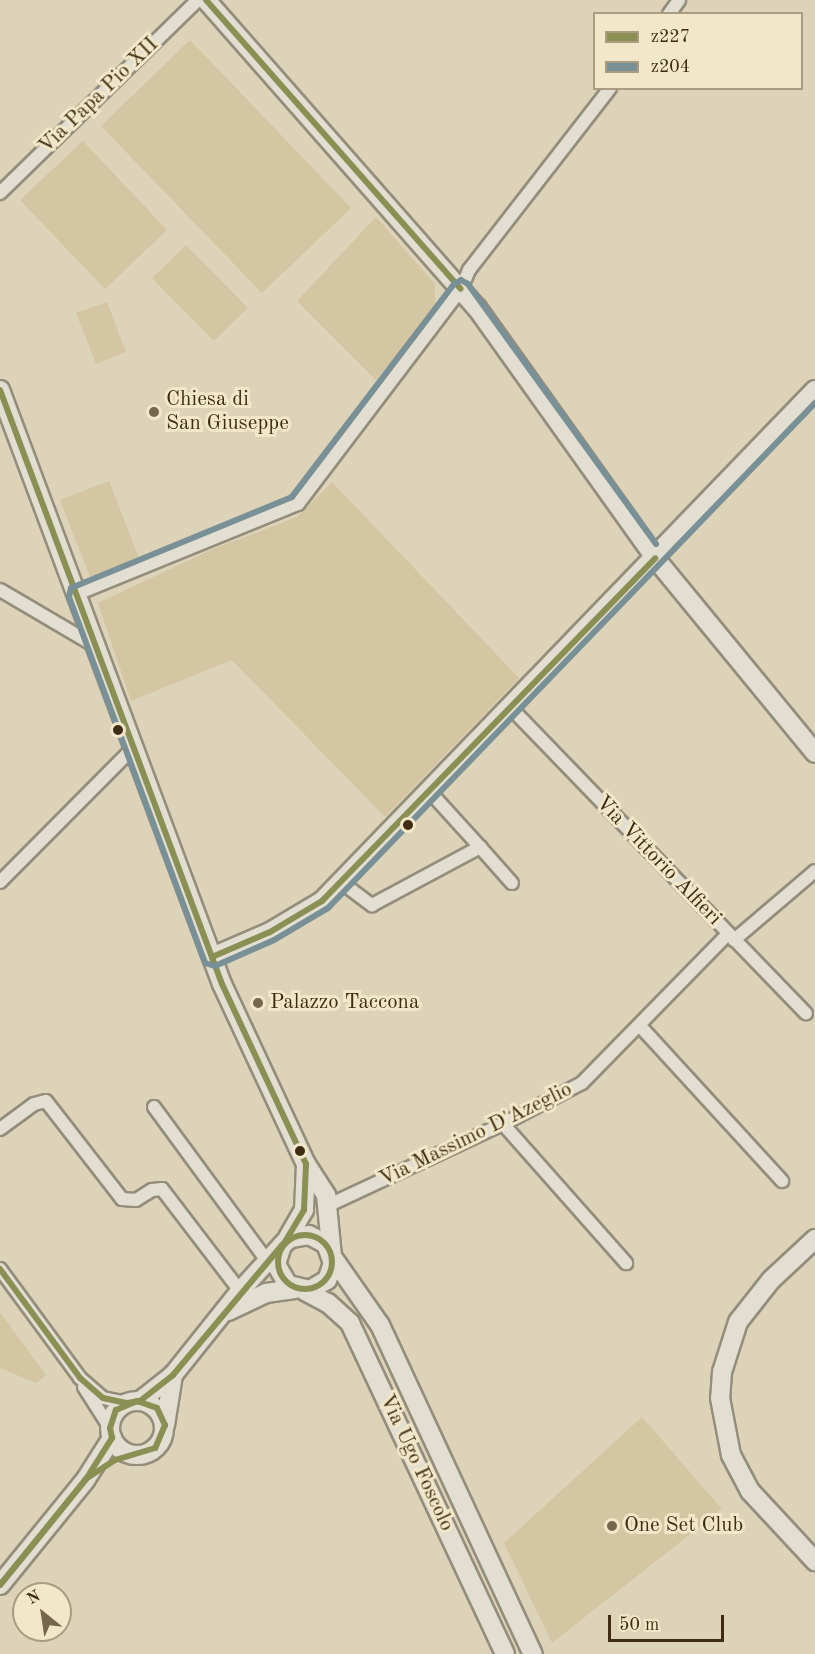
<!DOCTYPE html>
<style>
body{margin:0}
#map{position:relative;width:815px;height:1654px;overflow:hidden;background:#dcd3b9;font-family:"Old Standard TT",serif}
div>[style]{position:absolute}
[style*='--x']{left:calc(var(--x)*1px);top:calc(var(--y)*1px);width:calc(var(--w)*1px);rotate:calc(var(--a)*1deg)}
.green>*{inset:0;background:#d4c6a3}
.roads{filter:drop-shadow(2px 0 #948d7b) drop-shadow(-2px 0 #948d7b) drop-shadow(0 2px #948d7b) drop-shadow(0 -2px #948d7b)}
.street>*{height:12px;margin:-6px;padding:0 6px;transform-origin:6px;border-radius:6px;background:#e3ded2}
.secondary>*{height:18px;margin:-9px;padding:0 9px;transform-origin:9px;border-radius:9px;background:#e3ded2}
.secondary>.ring{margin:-9px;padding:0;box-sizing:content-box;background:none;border:18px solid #e3ded2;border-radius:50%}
.bus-1>*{height:6px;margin:-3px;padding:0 3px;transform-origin:3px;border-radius:3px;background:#8a8f54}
.bus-1>.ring{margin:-3px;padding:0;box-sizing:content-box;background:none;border:6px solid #8a8f54;border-radius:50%}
.bus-2>*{height:6px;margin:-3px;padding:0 3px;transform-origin:3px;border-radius:3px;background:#7a9097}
.dots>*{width:16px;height:16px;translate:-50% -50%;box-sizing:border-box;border:3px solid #f2e7c8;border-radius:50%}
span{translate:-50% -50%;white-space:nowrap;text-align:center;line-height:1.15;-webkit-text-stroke:6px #f2e7c8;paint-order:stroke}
.street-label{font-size:21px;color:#3e2c15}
.poi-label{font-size:21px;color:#3e2c15}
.left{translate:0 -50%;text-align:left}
.legend{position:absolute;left:593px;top:12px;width:210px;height:78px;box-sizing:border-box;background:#f2e7c8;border:2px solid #aa9c80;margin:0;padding:8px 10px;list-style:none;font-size:18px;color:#3e2c15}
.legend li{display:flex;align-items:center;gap:12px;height:30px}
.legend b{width:30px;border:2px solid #aa9c80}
.north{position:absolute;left:12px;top:1582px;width:60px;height:60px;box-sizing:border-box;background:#f2e7c8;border:2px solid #aa9c80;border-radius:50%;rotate:330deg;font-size:16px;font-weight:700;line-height:24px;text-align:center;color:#3e2c15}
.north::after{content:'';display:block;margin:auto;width:21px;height:27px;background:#75664e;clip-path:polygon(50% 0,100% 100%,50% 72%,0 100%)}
.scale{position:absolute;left:608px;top:1615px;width:116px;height:27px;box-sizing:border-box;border:3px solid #3e2c15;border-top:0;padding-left:8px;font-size:18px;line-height:21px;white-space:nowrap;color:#3e2c15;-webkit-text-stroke:4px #f2e7c8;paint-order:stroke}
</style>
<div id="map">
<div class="green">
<i style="clip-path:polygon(190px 40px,351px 208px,262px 293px,101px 126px)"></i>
<i style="clip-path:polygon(83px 141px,167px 230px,105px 289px,20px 200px)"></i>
<i style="clip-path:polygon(376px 217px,435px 284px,435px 310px,376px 380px,297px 301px)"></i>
<i style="clip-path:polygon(186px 245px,248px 308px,214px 341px,152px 278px)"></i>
<i style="clip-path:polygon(107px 302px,126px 352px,96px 364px,76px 313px)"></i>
<i style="clip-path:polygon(109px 481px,139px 558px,90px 577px,60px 500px)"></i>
<i style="clip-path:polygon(332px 482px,519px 678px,385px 817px,232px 660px,131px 701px,98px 603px,213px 549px,297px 517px)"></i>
<i style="clip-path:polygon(0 1312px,46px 1375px,36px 1383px,0 1368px)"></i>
<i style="clip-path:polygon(642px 1417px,722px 1509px,552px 1643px,504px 1543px)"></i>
</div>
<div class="roads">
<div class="street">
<i style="--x:669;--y:14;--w:17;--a:-54"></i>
<i style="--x:0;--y:193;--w:277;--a:-44.3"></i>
<i style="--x:0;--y:590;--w:113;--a:30.4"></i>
<i style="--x:77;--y:594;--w:239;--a:-22.2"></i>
<i style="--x:298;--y:504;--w:270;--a:-52.8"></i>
<i style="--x:461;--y:289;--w:21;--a:-67"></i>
<i style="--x:469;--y:270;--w:230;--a:-52.2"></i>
<i style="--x:510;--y:707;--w:426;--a:46"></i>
<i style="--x:480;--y:847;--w:48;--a:48.4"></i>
<i style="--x:0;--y:882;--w:190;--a:-45.2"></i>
<i style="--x:341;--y:882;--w:39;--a:37"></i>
<i style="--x:372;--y:905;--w:123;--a:-28.2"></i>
<i style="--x:480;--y:847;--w:76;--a:-132.3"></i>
<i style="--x:734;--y:940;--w:106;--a:-40.4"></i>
<i style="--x:641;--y:1027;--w:209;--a:47.5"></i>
<i style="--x:154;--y:1107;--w:197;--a:53.7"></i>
<i style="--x:503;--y:1124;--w:186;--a:48.5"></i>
<i style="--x:0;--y:1129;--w:42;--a:-36.3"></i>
<i style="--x:34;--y:1104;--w:12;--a:-14"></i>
<i style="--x:46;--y:1101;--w:124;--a:52.2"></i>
<i style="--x:122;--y:1199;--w:14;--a:4"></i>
<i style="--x:136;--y:1200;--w:19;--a:-32"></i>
<i style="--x:152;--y:1190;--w:10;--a:-6"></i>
<i style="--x:162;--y:1189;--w:128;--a:52.6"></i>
<i style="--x:329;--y:1205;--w:192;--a:-25"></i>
<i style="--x:503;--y:1124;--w:89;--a:-27.4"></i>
<i style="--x:582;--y:1083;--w:209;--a:-45.6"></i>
<i style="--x:0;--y:1269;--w:135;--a:53.7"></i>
<i style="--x:80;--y:1378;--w:30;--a:41"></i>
<i style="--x:103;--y:1398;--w:25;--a:12"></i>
<i style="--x:84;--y:1387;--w:49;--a:57.6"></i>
</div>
<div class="secondary">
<i style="--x:206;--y:0;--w:410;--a:48.7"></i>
<i style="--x:477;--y:308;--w:307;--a:54.5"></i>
<i style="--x:655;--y:558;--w:252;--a:50.6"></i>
<i style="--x:0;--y:390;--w:634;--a:69.51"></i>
<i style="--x:222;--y:984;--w:199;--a:65"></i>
<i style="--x:306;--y:1164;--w:37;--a:57"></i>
<i style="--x:326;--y:1195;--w:61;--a:84.4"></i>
<i style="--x:212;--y:957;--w:63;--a:-23.3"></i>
<i style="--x:270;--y:932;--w:61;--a:-30.8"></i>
<i style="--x:322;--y:901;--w:710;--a:-46.03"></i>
<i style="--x:815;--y:1239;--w:60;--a:137"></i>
<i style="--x:771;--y:1280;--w:53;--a:128.2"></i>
<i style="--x:738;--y:1322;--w:52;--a:107.7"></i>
<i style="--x:722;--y:1372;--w:26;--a:94"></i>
<i style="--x:720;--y:1398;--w:58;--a:79.1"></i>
<i style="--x:731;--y:1455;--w:41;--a:62.2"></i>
<i style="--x:750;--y:1491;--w:96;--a:47.1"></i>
<i style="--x:286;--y:1241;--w:36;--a:-60"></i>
<i style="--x:304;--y:1210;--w:46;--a:-87.5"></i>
<i style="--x:333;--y:1258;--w:82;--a:55"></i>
<i style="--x:380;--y:1325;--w:363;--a:65.1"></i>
<i style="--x:305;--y:1291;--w:26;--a:28"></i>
<i style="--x:328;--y:1303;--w:30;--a:42"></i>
<i style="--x:350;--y:1323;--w:365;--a:64.9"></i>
<i style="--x:228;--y:1311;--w:42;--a:-25.3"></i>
<i style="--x:266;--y:1293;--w:29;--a:-8"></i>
<i class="ring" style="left:110px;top:1401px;width:36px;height:36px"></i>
<i style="--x:140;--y:1401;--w:42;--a:-38.2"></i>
<i style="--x:173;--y:1375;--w:107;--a:-51.4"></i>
<i style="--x:240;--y:1291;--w:65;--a:-47.5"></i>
<i style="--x:284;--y:1243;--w:9;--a:-36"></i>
<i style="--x:291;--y:1238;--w:18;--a:-9"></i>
<i style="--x:309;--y:1235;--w:19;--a:28"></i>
<i style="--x:326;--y:1244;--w:20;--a:70"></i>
<i style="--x:333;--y:1263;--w:18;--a:109"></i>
<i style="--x:327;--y:1280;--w:20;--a:150"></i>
<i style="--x:310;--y:1290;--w:23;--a:-167"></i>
<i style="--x:288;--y:1285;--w:24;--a:-120"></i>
<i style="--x:276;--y:1264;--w:20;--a:-72"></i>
<i style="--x:165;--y:1425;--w:51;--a:-80.9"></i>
<i style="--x:0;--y:1585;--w:136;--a:-50.9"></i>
<i style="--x:86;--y:1479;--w:49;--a:-57.6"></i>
</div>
</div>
<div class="bus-1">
<i style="--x:206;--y:0;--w:385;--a:48.6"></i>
<i style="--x:0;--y:390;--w:634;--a:69.51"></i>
<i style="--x:222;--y:984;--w:199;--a:65"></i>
<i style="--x:306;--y:1164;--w:46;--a:92.5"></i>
<i style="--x:304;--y:1210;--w:39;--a:121"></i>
<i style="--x:212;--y:957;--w:63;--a:-23.3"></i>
<i style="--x:270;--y:932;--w:61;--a:-30.8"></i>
<i style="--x:322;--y:901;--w:478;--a:-45.8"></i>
<i class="ring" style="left:278px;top:1235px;width:48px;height:48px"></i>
<i style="--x:0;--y:1269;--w:135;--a:53.7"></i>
<i style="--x:80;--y:1378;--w:30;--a:41"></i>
<i style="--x:103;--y:1398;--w:25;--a:12"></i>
<i style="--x:127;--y:1403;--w:13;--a:-9"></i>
<i style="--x:140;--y:1401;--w:42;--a:-38.2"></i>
<i style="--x:173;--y:1375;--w:170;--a:-50"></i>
<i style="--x:137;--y:1401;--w:21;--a:19"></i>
<i style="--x:157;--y:1408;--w:19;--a:65"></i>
<i style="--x:165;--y:1425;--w:25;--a:113"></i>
<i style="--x:155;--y:1448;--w:42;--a:163.3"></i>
<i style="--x:115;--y:1460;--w:35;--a:147"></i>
<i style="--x:86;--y:1479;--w:49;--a:-57.6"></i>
<i style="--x:112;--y:1438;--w:10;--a:-101"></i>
<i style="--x:110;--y:1428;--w:19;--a:-72"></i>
<i style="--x:116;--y:1410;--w:23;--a:-23"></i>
<i style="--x:86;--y:1479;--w:73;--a:128.9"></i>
<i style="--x:40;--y:1536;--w:63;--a:129.2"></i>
<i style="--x:0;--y:1585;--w:136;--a:-50.9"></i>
</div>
<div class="bus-2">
<i style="--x:656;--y:544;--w:321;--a:-125.9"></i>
<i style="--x:468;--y:284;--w:8;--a:-150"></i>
<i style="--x:461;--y:280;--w:8;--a:150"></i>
<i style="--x:454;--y:284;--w:268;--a:127.3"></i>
<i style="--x:292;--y:497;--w:239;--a:157.6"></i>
<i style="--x:71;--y:588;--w:9;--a:103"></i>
<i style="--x:69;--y:597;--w:390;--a:69.6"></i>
<i style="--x:205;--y:963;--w:10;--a:17"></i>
<i style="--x:215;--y:966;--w:64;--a:-23.8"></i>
<i style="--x:274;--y:940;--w:63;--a:-30.7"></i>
<i style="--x:328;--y:908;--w:702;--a:-46.04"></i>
</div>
<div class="dots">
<i style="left:154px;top:412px;background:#75664e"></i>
<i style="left:118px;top:730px;background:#3e2c15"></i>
<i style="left:408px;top:825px;background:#3e2c15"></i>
<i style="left:258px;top:1003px;background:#75664e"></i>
<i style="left:300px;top:1151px;background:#3e2c15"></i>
<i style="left:612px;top:1526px;background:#75664e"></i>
</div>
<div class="street-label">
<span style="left:99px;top:96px;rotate:-44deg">Via Papa Pio XII</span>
<span style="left:658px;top:861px;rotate:46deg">Via Vittorio Alfieri</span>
<span style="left:476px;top:1135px;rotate:-26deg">Via Massimo D'Azeglio</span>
<span style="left:416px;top:1463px;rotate:65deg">Via Ugo Foscolo</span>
</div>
<div class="poi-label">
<span class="left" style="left:166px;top:412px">Chiesa di<br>San Giuseppe</span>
<span class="left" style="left:270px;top:1003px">Palazzo Taccona</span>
<span class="left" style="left:624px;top:1526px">One Set Club</span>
</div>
<ul class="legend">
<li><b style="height:8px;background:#8a8f54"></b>z227</li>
<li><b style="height:8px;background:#7a9097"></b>z204</li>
</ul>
<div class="north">N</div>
<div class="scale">50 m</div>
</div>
